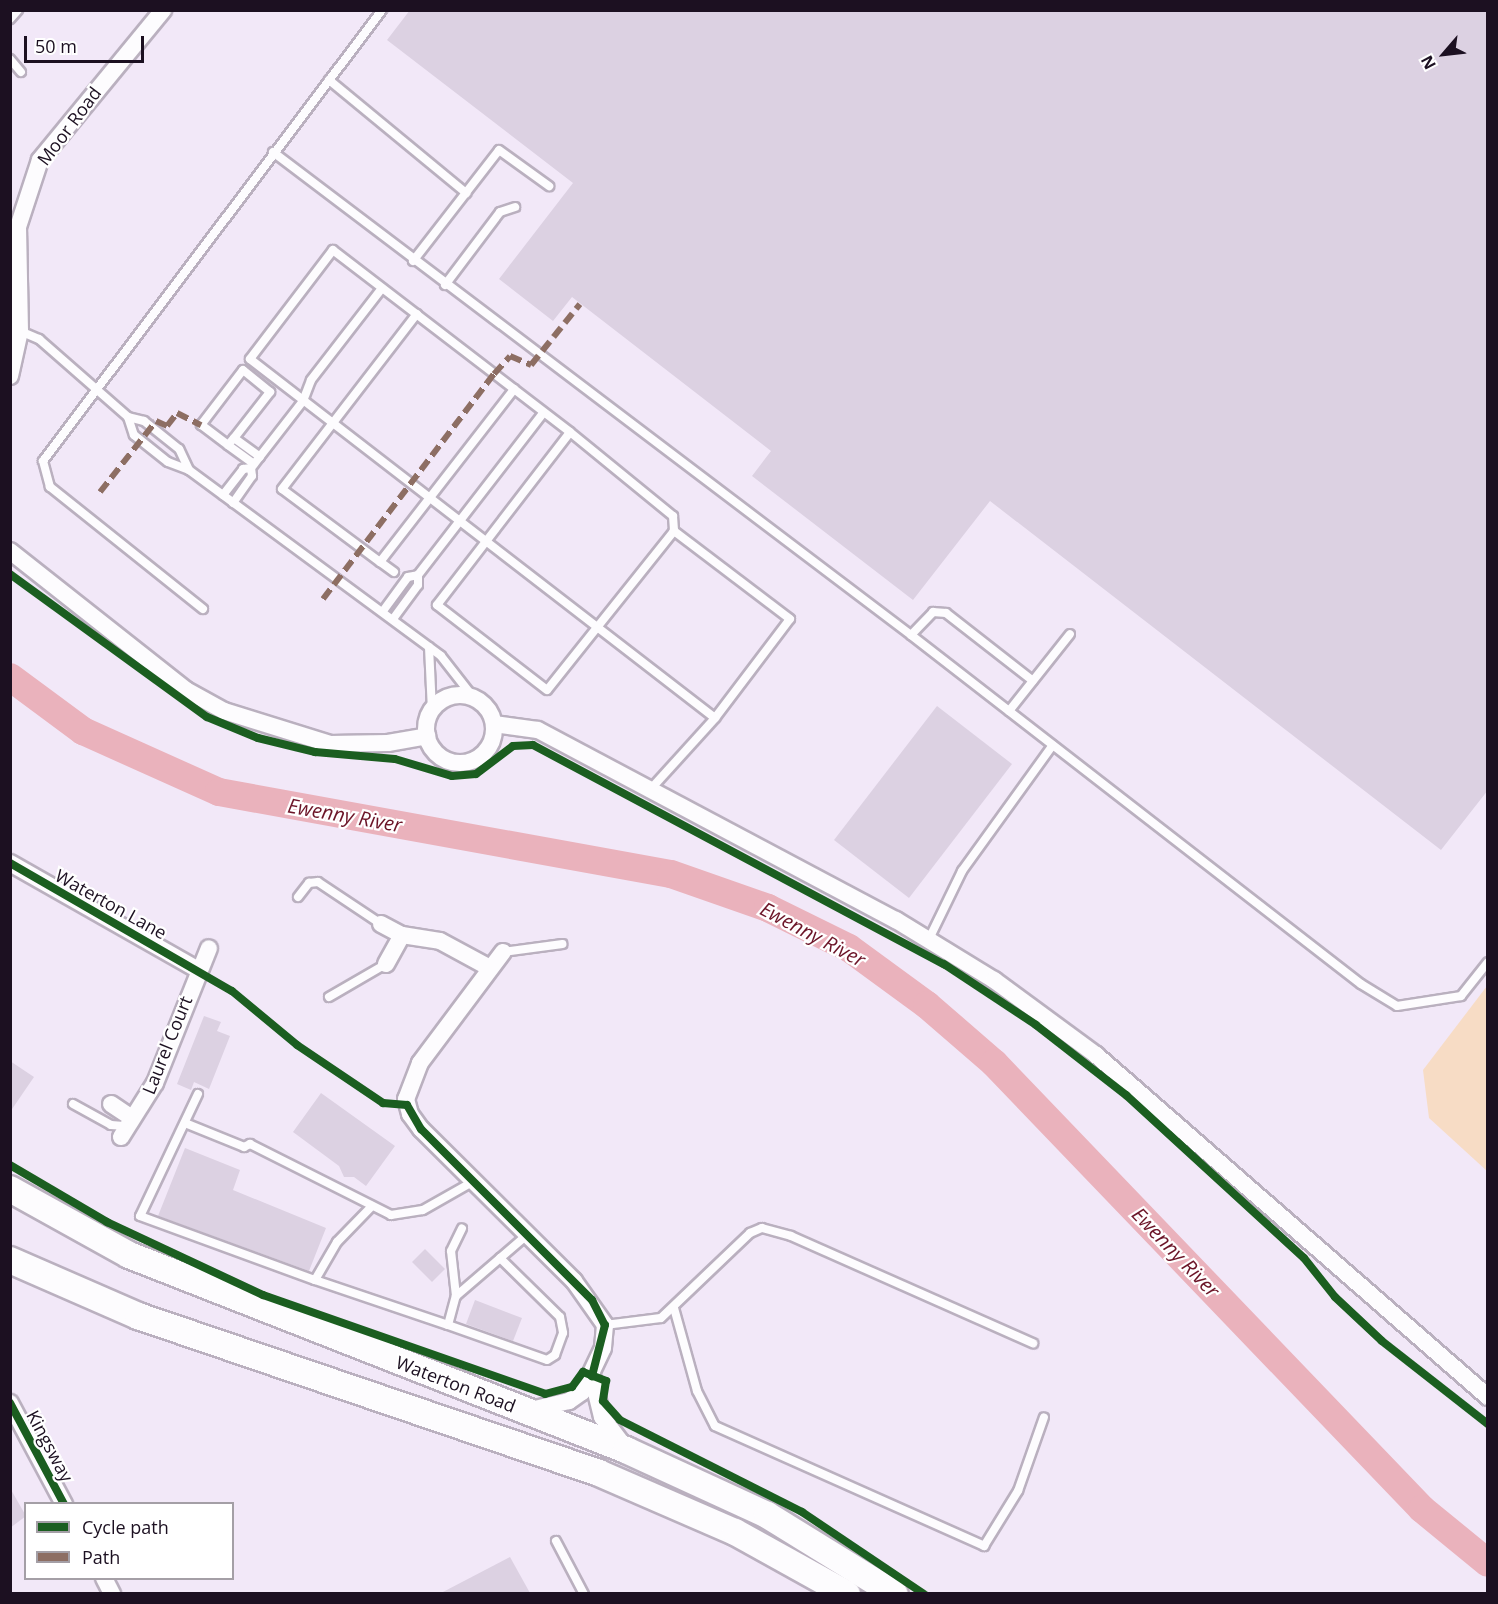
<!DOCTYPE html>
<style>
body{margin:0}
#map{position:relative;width:1498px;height:1604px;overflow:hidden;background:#f2e8f8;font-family:"Open Sans",sans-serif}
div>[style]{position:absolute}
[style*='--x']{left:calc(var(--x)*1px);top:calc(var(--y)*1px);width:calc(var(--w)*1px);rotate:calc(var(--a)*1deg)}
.green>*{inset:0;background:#f7dcc5}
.river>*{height:28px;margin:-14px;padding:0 14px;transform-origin:14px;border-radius:14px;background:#eab2bc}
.building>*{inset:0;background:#dcd1e2}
.roads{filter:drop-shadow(2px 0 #bab0bf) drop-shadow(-2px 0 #bab0bf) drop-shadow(0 2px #bab0bf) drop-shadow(0 -2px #bab0bf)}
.service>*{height:8px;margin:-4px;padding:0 4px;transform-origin:4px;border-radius:4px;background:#fdfcfe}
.minor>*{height:16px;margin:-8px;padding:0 8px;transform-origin:8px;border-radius:8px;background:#fdfcfe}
.minor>.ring{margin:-8px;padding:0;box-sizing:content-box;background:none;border:16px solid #fdfcfe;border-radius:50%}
.primary>*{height:26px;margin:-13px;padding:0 13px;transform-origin:13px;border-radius:13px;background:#fdfcfe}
.quiet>*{height:6px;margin-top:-3px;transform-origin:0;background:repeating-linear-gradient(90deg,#8d6e63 0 12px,transparent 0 18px)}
.cycleway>*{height:8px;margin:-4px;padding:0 4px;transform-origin:4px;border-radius:4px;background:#1b5e20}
span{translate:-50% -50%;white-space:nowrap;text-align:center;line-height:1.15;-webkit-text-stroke:4.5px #fff;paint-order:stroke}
.street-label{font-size:18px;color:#1c1021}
.water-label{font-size:20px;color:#6c1528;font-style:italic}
.frame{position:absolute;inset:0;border:12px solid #1c1021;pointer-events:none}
.legend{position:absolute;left:24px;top:1502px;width:210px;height:78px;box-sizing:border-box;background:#fff;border:2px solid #a49fa6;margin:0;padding:8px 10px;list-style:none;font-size:18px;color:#1c1021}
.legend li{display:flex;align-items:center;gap:12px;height:30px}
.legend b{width:30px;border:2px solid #a49fa6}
.north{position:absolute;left:1414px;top:24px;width:60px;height:60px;-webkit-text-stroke:4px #fff;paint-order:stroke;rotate:242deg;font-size:16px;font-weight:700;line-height:24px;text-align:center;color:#1c1021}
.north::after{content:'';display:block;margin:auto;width:21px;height:27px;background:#1c1021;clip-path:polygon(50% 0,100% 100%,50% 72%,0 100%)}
.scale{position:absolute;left:24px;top:36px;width:120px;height:27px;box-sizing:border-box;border:3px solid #1c1021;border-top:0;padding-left:8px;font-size:18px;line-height:21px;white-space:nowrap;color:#1c1021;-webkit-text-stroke:4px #fff;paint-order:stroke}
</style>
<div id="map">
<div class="green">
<i style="clip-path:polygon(1487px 986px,1487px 1171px,1429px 1118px,1423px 1070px)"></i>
</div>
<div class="river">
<i style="--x:10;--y:677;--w:91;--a:36.5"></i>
<i style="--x:83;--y:731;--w:149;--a:24.2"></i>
<i style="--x:219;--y:792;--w:459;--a:10.3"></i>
<i style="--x:671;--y:874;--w:103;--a:19.3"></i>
<i style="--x:768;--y:908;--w:90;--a:26.3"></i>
<i style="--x:849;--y:948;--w:97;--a:36.2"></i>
<i style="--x:927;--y:1005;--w:89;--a:40.9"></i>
<i style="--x:994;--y:1063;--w:618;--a:46.18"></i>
<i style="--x:1422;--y:1509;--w:85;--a:39.3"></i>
</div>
<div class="building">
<i style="clip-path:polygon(410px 10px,1488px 10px,1488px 790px,1441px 850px,990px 501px,913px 600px,752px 476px,771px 451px,572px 297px,553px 321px,499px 279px,573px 183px,387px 40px)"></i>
<i style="clip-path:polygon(937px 706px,1012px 764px,909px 898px,834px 840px)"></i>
<i style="clip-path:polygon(204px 1016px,221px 1022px,217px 1031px,230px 1036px,209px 1089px,194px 1082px,191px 1090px,177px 1084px)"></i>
<i style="clip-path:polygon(10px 1061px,34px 1077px,10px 1112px)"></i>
<i style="clip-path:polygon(321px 1093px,395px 1146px,366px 1186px,354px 1177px,344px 1177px,339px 1166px,293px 1132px)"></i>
<i style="clip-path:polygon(185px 1148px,240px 1170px,233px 1190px,326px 1228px,309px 1271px,158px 1216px)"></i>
<i style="clip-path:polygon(425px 1249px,445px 1269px,432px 1282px,412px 1262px)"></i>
<i style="clip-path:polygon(475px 1300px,522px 1318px,513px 1341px,466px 1324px)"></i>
<i style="clip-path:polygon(10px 1488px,26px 1516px,10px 1528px)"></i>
<i style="clip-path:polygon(510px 1557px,530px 1593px,441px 1593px)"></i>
</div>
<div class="roads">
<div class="service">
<i style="--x:10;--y:19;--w:12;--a:-48"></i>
<i style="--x:10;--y:59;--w:17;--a:50"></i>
<i style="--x:329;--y:80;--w:178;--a:39.5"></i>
<i style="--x:273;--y:152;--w:800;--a:37.13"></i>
<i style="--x:911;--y:635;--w:569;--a:37.8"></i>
<i style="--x:1361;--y:984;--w:42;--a:31.4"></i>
<i style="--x:1397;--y:1006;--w:65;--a:-8.9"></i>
<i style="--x:1461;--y:996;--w:43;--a:-51.5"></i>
<i style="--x:413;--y:261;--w:140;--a:-52.2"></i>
<i style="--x:499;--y:150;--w:62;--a:35.8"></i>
<i style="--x:445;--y:285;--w:91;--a:-53"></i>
<i style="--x:500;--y:212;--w:16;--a:-18"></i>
<i style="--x:20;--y:331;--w:21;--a:23"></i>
<i style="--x:39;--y:339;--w:118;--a:41.2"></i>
<i style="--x:570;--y:432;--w:299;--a:-142.5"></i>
<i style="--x:333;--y:250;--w:137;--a:127.3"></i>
<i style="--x:250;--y:359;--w:587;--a:37.67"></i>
<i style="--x:570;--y:432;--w:133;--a:39.2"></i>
<i style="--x:673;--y:516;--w:15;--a:86"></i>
<i style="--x:674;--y:531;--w:203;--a:128.6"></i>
<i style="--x:547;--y:690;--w:139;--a:-142.3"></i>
<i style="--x:437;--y:605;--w:218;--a:-52.4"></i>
<i style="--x:228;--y:445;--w:34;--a:-143"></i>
<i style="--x:201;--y:425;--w:69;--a:-52.6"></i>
<i style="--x:243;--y:370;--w:35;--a:39"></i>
<i style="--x:270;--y:392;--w:58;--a:128"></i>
<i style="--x:254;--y:464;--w:32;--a:-144"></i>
<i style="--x:228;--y:445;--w:9;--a:-49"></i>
<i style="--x:234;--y:438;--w:32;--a:36"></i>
<i style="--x:189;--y:470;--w:23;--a:-115"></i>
<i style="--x:179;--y:449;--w:45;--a:-141.3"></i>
<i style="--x:144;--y:421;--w:16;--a:-166"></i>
<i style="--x:128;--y:417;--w:19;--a:72"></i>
<i style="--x:134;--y:435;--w:43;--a:38.5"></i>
<i style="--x:168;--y:462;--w:22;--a:21"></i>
<i style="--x:189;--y:470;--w:313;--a:36.4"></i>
<i style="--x:441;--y:656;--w:52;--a:52"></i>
<i style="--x:223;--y:495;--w:33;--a:-52"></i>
<i style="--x:243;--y:469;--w:8;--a:-7"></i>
<i style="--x:233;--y:503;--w:33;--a:-55"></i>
<i style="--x:252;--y:476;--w:8;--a:-97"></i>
<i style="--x:251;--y:468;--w:85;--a:-52.2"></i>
<i style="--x:303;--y:401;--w:22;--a:-69"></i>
<i style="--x:311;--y:380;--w:116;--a:-52.3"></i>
<i style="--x:380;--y:562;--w:122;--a:-143.3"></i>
<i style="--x:282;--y:489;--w:221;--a:-52.4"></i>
<i style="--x:394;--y:572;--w:17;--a:-144"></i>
<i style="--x:380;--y:562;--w:219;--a:-52.2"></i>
<i style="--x:203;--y:609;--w:196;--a:-141.4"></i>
<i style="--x:50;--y:487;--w:27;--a:-105"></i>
<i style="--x:43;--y:461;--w:564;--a:-53.07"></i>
<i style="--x:383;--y:611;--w:42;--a:-53.7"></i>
<i style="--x:408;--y:577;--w:10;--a:-11"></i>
<i style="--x:393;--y:619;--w:42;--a:-53.7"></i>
<i style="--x:418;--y:585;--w:10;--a:-90"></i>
<i style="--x:418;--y:575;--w:205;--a:-52.3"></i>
<i style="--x:911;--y:635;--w:32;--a:-46"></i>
<i style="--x:933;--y:612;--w:13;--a:4"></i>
<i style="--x:946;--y:613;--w:110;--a:38"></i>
<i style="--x:429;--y:647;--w:63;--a:87.3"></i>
<i style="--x:1009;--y:711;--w:98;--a:-51.6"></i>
<i style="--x:648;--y:792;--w:100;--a:-47.8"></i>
<i style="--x:715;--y:718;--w:124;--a:-52.9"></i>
<i style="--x:790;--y:619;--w:146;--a:-142.8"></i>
<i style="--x:298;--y:897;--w:18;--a:-52"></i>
<i style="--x:309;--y:883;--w:9;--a:-6"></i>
<i style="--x:318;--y:882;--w:76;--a:33.7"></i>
<i style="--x:929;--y:939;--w:76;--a:-64.1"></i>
<i style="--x:962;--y:871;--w:155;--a:-54.2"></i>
<i style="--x:503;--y:952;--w:60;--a:-7.7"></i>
<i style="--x:329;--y:997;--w:66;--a:-30.1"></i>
<i style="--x:198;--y:1094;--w:135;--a:115.4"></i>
<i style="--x:140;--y:1216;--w:186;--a:20.1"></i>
<i style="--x:73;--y:1104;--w:43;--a:28.9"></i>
<i style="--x:111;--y:1125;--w:16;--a:4"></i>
<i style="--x:185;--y:1123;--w:64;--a:22.1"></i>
<i style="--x:244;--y:1147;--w:7;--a:-27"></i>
<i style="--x:250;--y:1144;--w:158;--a:26.7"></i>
<i style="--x:391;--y:1215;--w:32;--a:-9"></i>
<i style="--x:423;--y:1210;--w:59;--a:-29.6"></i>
<i style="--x:372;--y:1206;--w:50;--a:134.2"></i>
<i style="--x:337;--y:1242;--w:44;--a:120.1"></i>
<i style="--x:315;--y:1280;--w:140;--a:18.7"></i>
<i style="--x:500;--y:1258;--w:84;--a:44.5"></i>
<i style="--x:560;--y:1317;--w:16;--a:79"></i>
<i style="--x:563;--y:1333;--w:23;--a:110"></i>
<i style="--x:555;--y:1355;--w:9;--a:148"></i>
<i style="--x:547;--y:1360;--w:105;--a:-160.5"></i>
<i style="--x:448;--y:1325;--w:30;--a:-75"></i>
<i style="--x:456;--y:1296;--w:94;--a:-40.7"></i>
<i style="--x:456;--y:1296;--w:45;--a:-96.3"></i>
<i style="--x:451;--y:1251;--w:25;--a:-64"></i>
<i style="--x:674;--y:1308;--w:86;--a:74.5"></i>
<i style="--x:697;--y:1391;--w:39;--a:63"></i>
<i style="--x:715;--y:1426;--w:295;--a:24"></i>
<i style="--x:984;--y:1546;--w:65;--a:-58.3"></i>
<i style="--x:1018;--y:1491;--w:78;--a:-70.6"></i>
<i style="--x:605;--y:1325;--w:56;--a:-7.1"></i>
<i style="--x:661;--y:1318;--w:123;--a:-43.7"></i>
<i style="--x:750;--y:1233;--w:13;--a:-23"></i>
<i style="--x:762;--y:1228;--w:30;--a:15"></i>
<i style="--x:791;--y:1236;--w:265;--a:23.9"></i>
<i style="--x:556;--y:1541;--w:60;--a:62.2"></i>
</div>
<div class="minor">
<i style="--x:10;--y:376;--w:46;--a:-77.5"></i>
<i style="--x:20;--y:331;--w:104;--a:-91.1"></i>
<i style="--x:18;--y:227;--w:71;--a:-71.8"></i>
<i style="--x:40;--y:160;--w:194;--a:-50.6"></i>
<i style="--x:10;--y:551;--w:224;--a:38.3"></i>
<i style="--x:186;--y:690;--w:43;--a:28.9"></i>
<i style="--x:224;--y:711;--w:111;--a:17.3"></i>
<i style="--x:330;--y:744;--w:58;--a:-1"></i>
<i style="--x:388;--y:743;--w:40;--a:-10"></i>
<i class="ring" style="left:426px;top:695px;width:52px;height:52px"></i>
<i style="--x:494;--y:724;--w:44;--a:7.8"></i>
<i style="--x:538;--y:730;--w:405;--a:28"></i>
<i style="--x:896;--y:920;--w:115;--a:31.5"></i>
<i style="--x:994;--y:980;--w:127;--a:36.3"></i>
<i style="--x:1096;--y:1055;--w:520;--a:41.1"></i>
<i style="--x:10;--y:863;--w:216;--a:29.6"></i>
<i style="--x:381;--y:924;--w:24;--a:28"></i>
<i style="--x:402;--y:935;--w:38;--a:9"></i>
<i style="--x:440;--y:941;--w:57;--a:28.4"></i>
<i style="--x:503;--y:952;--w:139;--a:126.8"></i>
<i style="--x:420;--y:1063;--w:39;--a:111"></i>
<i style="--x:406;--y:1099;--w:16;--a:75"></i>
<i style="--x:410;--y:1114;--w:19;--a:54"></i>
<i style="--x:421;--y:1129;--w:216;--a:44.8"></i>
<i style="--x:574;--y:1281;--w:54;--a:54.8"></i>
<i style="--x:605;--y:1325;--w:23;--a:95"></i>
<i style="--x:603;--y:1348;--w:49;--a:115.5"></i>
<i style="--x:582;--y:1392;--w:16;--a:145"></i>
<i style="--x:569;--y:1401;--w:44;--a:166.9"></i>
<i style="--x:386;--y:964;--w:33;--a:-61"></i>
<i style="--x:111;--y:1104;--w:25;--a:34"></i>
<i style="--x:121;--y:1137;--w:64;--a:-57.8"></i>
<i style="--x:155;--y:1083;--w:145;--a:-68.2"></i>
<i style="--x:592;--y:1376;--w:42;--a:76.3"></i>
<i style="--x:602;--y:1417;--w:39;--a:53"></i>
<i style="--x:10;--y:1403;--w:115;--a:61.9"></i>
<i style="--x:104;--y:1578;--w:18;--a:63"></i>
</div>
<div class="primary">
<i style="--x:10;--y:1189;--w:136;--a:29"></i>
<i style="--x:129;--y:1255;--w:534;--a:21.42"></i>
<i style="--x:626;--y:1450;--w:155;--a:24.7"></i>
<i style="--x:767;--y:1515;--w:150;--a:31.7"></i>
<i style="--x:10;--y:1260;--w:140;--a:23.6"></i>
<i style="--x:138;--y:1316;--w:487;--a:18.8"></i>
<i style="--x:599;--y:1473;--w:148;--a:23.5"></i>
<i style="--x:735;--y:1532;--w:128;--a:29"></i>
</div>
</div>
<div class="quiet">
<i style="--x:100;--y:492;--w:90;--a:-51.7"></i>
<i style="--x:156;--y:421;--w:12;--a:24"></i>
<i style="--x:167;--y:426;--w:16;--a:-52"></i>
<i style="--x:177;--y:413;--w:27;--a:27"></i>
<i style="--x:323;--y:599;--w:283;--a:-52.8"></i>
<i style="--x:494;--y:374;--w:24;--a:-48"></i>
<i style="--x:510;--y:356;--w:23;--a:23"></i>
<i style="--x:531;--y:365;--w:78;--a:-51.2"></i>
</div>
<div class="cycleway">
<i style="--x:10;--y:574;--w:243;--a:36"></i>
<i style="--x:207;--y:717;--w:55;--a:22.4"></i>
<i style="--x:258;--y:738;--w:59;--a:13.8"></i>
<i style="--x:315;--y:752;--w:80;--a:5"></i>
<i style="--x:395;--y:759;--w:59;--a:16.6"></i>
<i style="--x:452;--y:776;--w:24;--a:-5"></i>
<i style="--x:476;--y:774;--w:46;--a:-37.1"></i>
<i style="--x:513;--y:746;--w:20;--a:-3"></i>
<i style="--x:533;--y:745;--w:466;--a:28.1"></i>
<i style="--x:944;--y:964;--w:110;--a:33.5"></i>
<i style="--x:1036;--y:1025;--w:114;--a:37.9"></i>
<i style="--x:1126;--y:1095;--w:241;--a:42.5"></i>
<i style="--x:1304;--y:1258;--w:50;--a:51.5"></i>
<i style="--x:1335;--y:1297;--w:64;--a:43.1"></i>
<i style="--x:1382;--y:1341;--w:135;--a:38.1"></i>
<i style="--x:10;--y:863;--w:256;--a:30"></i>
<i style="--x:232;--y:991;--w:85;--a:39.7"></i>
<i style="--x:297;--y:1045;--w:104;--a:34"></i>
<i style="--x:383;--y:1103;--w:24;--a:5"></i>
<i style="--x:407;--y:1105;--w:28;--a:60"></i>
<i style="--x:421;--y:1129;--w:242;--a:45"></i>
<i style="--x:592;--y:1300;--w:28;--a:63"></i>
<i style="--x:605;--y:1325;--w:53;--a:104.3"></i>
<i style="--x:10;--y:1165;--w:113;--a:30.4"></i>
<i style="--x:107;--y:1222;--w:172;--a:25.1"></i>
<i style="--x:263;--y:1295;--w:299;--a:19.3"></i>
<i style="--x:545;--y:1394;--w:28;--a:-15"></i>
<i style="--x:572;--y:1387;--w:19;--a:-54"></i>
<i style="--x:583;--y:1372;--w:25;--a:21"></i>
<i style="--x:606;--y:1381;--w:20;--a:99"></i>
<i style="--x:603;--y:1401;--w:25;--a:48"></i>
<i style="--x:620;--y:1420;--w:204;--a:26.8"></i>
<i style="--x:802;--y:1512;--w:147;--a:33.9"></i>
<i style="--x:10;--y:1403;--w:115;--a:61.9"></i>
</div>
<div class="street-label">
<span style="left:69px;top:126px;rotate:-53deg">Moor Road</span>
<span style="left:111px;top:904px;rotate:29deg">Waterton Lane</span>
<span style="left:167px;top:1045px;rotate:-68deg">Laurel Court</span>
<span style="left:456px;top:1384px;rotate:21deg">Waterton Road</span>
<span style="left:50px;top:1446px;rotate:62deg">Kingsway</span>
</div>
<div class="water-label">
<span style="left:345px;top:815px;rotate:10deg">Ewenny River</span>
<span style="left:813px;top:934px;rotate:28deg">Ewenny River</span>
<span style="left:1176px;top:1252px;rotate:46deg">Ewenny River</span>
</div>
<div class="frame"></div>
<ul class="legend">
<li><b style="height:8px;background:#1b5e20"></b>Cycle path</li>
<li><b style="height:8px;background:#8d6e63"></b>Path</li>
</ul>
<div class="north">N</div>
<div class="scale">50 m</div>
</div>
